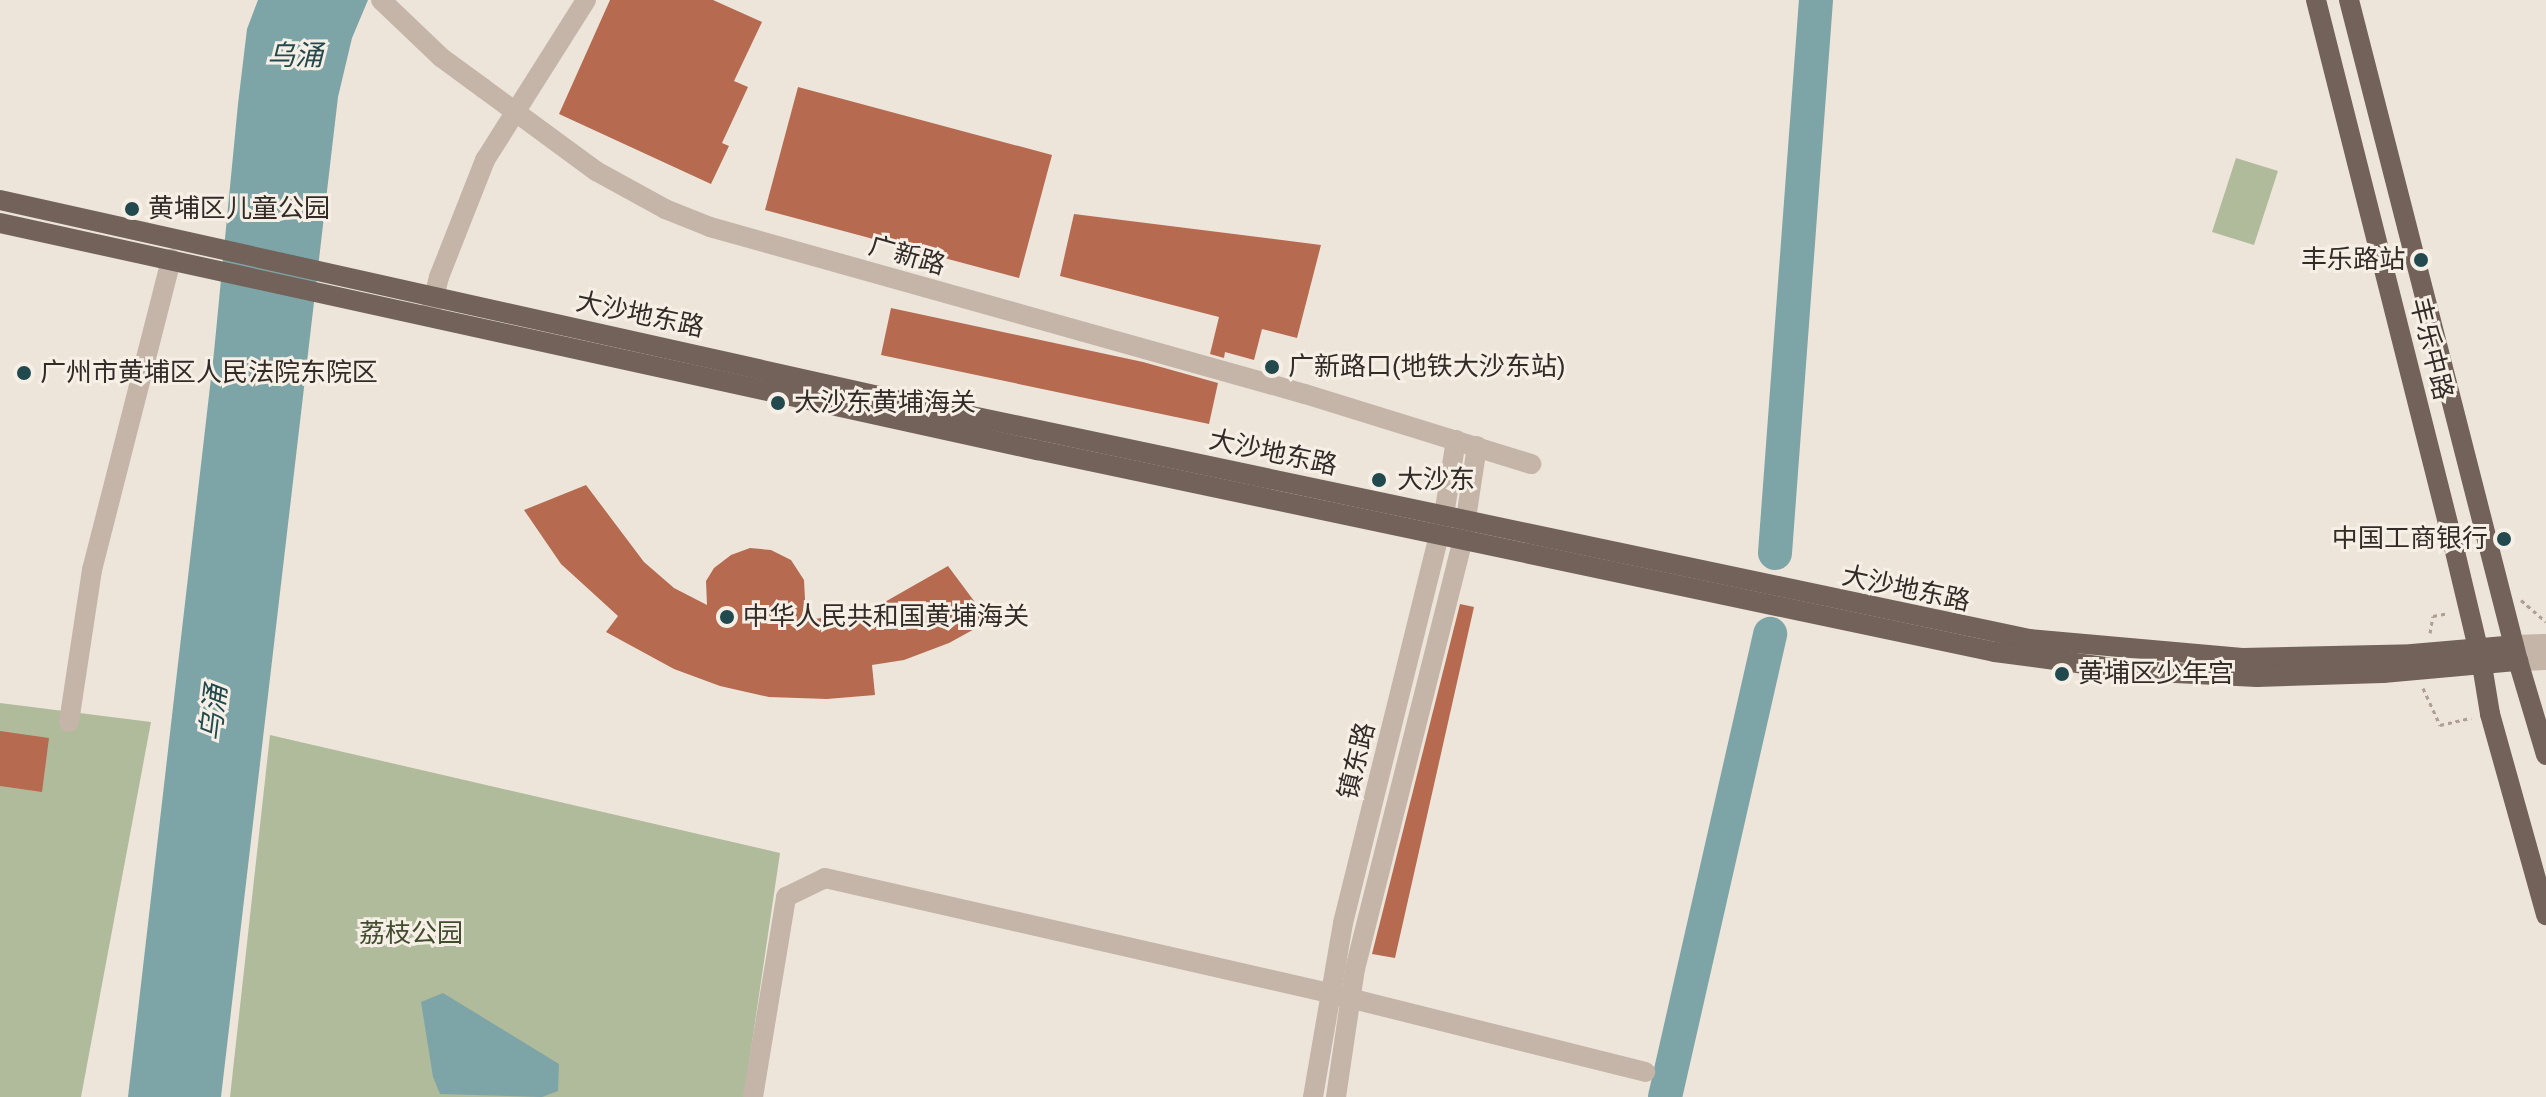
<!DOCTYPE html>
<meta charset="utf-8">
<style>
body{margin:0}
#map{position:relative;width:2546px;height:1097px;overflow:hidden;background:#eee5da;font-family:Arial,"Noto Sans SC",sans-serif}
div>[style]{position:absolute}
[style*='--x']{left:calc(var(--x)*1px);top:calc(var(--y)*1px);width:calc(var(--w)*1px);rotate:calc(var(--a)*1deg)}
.green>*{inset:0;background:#b0bb9c}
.water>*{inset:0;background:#7da4a7}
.river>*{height:34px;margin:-17px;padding:0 17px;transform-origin:17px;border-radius:17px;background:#7da4a7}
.building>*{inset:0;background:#b66a50}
.path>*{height:3px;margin-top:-1.5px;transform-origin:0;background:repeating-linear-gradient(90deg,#af9f92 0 4px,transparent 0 8px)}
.minor>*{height:20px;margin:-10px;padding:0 10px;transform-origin:10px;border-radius:10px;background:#c4b5a8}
.major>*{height:20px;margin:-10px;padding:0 10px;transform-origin:10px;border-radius:10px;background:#72625a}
.dots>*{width:22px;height:22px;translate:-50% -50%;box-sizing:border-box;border:4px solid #f6efe6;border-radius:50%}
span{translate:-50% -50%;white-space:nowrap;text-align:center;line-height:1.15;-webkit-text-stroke:6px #f6efe6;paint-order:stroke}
.poi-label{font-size:26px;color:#322b27}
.left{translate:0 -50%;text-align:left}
.right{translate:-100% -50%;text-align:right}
.street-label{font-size:26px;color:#322b27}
.park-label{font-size:26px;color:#414d2e}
.water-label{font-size:28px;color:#224a4e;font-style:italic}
</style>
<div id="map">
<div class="green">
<i style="clip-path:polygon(2236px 158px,2278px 171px,2254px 245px,2212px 232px)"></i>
<i style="clip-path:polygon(0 703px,151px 722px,81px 1097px,0 1097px)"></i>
<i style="clip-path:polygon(270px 735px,780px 853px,744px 1097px,230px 1097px)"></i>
</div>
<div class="water">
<i style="clip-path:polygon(258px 0,368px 0,352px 38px,338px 97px,221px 1097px,128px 1097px,214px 352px,238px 104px,247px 29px)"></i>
<i style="clip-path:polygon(443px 993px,559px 1064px,558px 1091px,542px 1097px,440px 1094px,433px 1077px,421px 1002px)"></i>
</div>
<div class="river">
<i style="--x:1775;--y:553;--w:555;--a:-85.76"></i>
<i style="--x:1665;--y:1097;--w:475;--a:-77.2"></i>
</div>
<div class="building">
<i style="clip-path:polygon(610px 0,713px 0,762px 22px,734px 81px,748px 87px,722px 143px,729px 146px,711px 184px,559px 114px)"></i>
<i style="clip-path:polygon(798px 87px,1052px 155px,1019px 278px,765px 210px)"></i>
<i style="clip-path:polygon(1074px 214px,1321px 245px,1297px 338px,1262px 329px,1254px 360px,1225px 352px,1224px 358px,1210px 354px,1219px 317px,1060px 276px)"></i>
<i style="clip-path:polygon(891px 308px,1143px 362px,1218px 383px,1209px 424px,881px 355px)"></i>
<i style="clip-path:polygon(586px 485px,644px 562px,674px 588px,707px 605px,706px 581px,714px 568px,731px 555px,750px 548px,771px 550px,791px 560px,804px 580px,805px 599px,801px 621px,869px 611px,948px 566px,989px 621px,949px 643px,904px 660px,872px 665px,875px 695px,827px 699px,769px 697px,720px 686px,674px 669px,606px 632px,618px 616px,561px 564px,524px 510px)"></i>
<i style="clip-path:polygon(1460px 604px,1474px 607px,1395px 958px,1372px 954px)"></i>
<i style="clip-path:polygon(0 731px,49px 738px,42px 792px,0 786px)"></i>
</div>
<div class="path">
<i style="--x:2521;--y:600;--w:33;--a:41"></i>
<i style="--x:2430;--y:633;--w:17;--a:-80"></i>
<i style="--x:2433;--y:616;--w:16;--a:-11"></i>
<i style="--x:2423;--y:688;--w:41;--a:65.3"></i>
<i style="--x:2440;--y:725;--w:32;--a:-13"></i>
</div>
<div class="minor">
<i style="--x:381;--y:0;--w:84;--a:43.6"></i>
<i style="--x:442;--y:58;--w:51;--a:36.2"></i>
<i style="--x:483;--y:88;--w:140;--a:36.3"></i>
<i style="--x:596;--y:171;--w:79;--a:28.8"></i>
<i style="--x:665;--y:209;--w:48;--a:21.8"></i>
<i style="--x:710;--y:227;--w:618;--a:15.68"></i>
<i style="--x:1305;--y:394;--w:237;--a:17.2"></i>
<i style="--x:430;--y:313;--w:37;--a:-76"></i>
<i style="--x:439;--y:277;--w:126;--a:-68.5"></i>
<i style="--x:485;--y:160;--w:189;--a:-57.7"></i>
<i style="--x:2514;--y:645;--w:32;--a:-2"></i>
<i style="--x:2518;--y:661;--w:28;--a:-2"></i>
<i style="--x:69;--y:722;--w:154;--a:-81.4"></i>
<i style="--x:92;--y:570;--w:321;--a:-75.7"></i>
<i style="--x:753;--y:1097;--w:203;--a:-80.6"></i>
<i style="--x:786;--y:897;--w:43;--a:-26"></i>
<i style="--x:825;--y:878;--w:517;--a:12.85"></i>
<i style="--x:1329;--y:993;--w:326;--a:14"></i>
<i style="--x:1313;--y:1097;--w:177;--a:-80.2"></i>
<i style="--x:1343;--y:923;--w:420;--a:-76.1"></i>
<i style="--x:1444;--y:515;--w:76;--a:-80.9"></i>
<i style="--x:1336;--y:1097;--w:129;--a:-81.6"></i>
<i style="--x:1355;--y:969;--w:444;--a:-75.9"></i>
<i style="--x:1463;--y:538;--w:93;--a:-81.3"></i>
</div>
<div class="major">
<i style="--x:2316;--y:0;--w:556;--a:75.84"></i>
<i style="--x:2452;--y:539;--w:130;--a:76.6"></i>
<i style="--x:2482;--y:665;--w:50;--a:80.7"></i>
<i style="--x:2490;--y:714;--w:209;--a:74.4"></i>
<i style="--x:2349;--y:0;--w:682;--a:75.66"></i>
<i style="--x:2518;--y:661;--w:98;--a:73.4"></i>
<i style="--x:0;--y:200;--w:937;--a:12.57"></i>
<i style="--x:915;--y:404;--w:1139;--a:11.91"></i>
<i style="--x:2029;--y:639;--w:214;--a:5.1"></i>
<i style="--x:2242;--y:658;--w:170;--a:-1.3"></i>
<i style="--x:2412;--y:654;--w:102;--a:-5"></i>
<i style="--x:0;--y:223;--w:1062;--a:12.35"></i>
<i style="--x:1037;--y:450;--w:979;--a:11.91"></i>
<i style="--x:1995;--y:652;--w:141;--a:7.7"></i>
<i style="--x:2135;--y:671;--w:122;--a:2.8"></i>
<i style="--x:2257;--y:677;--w:126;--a:-1.8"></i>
<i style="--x:2383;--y:673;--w:136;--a:-5.1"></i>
</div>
<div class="dots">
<i style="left:132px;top:209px;background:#224a4e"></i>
<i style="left:2421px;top:260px;background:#224a4e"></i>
<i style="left:1272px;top:367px;background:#224a4e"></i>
<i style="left:24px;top:373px;background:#224a4e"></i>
<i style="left:778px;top:403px;background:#224a4e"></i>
<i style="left:1379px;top:480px;background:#224a4e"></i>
<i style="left:2504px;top:539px;background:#224a4e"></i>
<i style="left:727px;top:617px;background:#224a4e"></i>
<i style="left:2062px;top:674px;background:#224a4e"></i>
</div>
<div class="poi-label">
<span class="left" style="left:148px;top:209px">黄埔区儿童公园</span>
<span class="right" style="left:2405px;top:260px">丰乐路站</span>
<span class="left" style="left:1288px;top:367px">广新路口(地铁大沙东站)</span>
<span class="left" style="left:40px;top:373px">广州市黄埔区人民法院东院区</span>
<span class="left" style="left:794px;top:403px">大沙东黄埔海关</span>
<span class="left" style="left:1397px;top:480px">大沙东</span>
<span class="right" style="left:2488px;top:539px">中国工商银行</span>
<span class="left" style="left:743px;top:617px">中华人民共和国黄埔海关</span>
<span class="left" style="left:2078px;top:674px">黄埔区少年宫</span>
</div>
<div class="street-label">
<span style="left:907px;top:256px;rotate:16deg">广新路</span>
<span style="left:640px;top:315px;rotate:12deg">大沙地东路</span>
<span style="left:2431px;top:349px;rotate:76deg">丰乐中路</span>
<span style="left:1273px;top:453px;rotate:12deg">大沙地东路</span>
<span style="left:1906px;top:589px;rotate:12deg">大沙地东路</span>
<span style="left:1357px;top:761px;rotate:-76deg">镇东路</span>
</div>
<div class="park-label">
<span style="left:411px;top:934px">荔枝公园</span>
</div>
<div class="water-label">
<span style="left:295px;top:56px">乌涌</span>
<span style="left:214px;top:713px;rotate:-83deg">乌涌</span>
</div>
</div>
